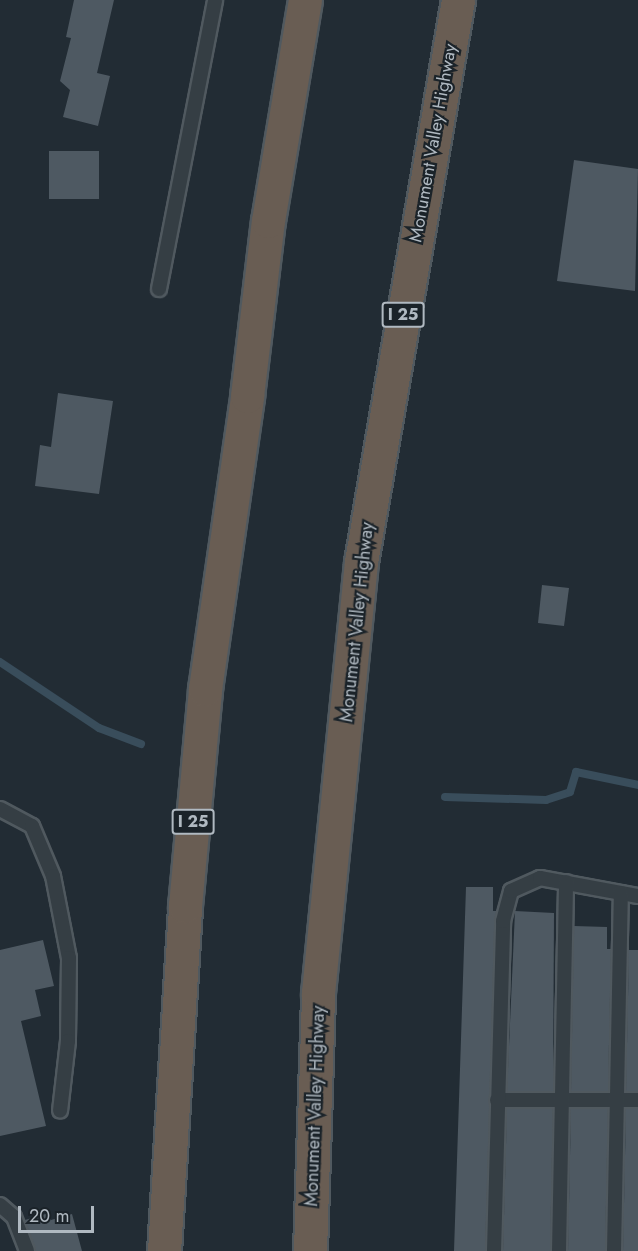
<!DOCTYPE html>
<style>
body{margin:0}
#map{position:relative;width:638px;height:1251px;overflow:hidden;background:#222c34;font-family:Jost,sans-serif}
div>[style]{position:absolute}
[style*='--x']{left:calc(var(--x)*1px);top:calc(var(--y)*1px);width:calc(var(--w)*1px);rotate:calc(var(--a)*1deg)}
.stream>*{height:8px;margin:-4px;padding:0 4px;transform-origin:4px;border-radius:4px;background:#394d5b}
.building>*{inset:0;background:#4e5962}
.roads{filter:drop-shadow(2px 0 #50595f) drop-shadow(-2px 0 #50595f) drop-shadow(0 2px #50595f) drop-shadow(0 -2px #50595f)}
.lane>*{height:14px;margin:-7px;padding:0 7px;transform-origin:7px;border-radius:7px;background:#353e44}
.highway>*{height:33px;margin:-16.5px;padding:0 16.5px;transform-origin:16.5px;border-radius:16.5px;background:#695d53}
span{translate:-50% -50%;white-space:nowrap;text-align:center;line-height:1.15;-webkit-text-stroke:4.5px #1b2329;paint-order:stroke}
.shield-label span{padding:2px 4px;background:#1b2329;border:2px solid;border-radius:4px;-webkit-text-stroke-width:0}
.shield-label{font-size:16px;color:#b0b9c1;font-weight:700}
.street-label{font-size:18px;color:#b0b9c1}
.scale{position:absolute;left:18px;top:1206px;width:76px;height:27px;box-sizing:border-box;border:3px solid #b0b9c1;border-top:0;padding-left:8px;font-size:18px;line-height:21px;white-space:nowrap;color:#b0b9c1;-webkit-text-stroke:4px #1b2329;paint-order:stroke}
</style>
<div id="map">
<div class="stream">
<i style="--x:0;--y:662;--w:119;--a:33.7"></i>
<i style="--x:99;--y:728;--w:45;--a:20.9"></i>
<i style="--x:445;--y:797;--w:101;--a:1.7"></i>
<i style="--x:546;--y:800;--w:25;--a:-18"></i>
<i style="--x:570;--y:792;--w:21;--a:-73"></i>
<i style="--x:576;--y:772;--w:63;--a:11.8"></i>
</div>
<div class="building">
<i style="clip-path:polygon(74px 0,114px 0,97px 73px,110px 76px,98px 126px,63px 117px,70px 90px,60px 81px,71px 38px,66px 37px)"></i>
<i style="clip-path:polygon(49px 151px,99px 151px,99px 199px,49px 199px)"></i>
<i style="clip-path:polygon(574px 160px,638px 169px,635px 291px,557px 281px)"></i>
<i style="clip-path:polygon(58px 393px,113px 401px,99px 494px,35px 486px,40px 445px,51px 447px)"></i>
<i style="clip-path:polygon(542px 585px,569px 588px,564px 626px,538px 623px)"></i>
<i style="clip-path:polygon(466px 887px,493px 887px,493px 911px,496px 911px,485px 1251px,454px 1251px)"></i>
<i style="clip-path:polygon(515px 911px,554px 913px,553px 1091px,507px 1091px)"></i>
<i style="clip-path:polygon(574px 926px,607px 927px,607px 949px,611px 949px,608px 1091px,571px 1091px)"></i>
<i style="clip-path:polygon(43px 940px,54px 986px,35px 990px,41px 1016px,21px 1021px,46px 1126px,0 1136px,0 950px)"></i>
<i style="clip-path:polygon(629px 950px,638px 950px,638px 1091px,626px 1091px)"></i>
<i style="clip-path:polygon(507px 1109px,553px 1109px,550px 1251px,503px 1251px)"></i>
<i style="clip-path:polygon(571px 1109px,608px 1109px,605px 1251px,568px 1251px)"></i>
<i style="clip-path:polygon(626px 1109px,638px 1109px,638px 1251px,623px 1251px)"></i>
<i style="clip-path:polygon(49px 1213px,51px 1220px,72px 1214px,82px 1251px,36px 1251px,25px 1220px)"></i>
</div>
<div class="roads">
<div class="lane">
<i style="--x:159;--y:289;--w:294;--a:-79"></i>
<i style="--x:0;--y:809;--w:36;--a:28"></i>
<i style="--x:32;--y:826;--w:54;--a:67.2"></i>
<i style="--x:53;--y:876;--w:84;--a:79"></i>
<i style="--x:69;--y:958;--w:83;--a:90.7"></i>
<i style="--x:68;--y:1041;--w:70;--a:96.5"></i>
<i style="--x:497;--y:1100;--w:141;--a:0"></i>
<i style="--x:0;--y:1205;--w:18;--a:41"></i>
<i style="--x:14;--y:1217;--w:36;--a:69"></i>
<i style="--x:494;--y:1251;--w:330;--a:-88.4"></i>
<i style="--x:503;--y:921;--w:31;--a:-75"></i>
<i style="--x:511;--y:891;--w:32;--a:-24"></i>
<i style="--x:540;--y:878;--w:100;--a:10.4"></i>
<i style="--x:559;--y:1251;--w:369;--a:-88.9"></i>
<i style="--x:614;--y:1251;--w:358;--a:-88.9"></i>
</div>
<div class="highway">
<i style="--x:164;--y:1251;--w:346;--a:-86.5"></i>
<i style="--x:185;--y:906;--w:218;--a:-84.7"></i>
<i style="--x:205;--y:689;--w:296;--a:-81.8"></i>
<i style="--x:247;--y:396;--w:176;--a:-83.2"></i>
<i style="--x:268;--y:221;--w:224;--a:-80.5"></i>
<i style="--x:310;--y:1251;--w:258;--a:-88.2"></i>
<i style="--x:318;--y:993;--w:433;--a:-84.3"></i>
<i style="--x:361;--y:562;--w:570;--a:-80.21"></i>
</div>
</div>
<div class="shield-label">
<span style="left:403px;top:315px">I 25</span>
<span style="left:193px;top:822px">I 25</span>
</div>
<div class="street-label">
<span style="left:433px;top:143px;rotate:-80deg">Monument Valley Highway</span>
<span style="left:357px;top:622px;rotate:-84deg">Monument Valley Highway</span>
<span style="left:315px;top:1106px;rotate:-88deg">Monument Valley Highway</span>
</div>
<div class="scale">20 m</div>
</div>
